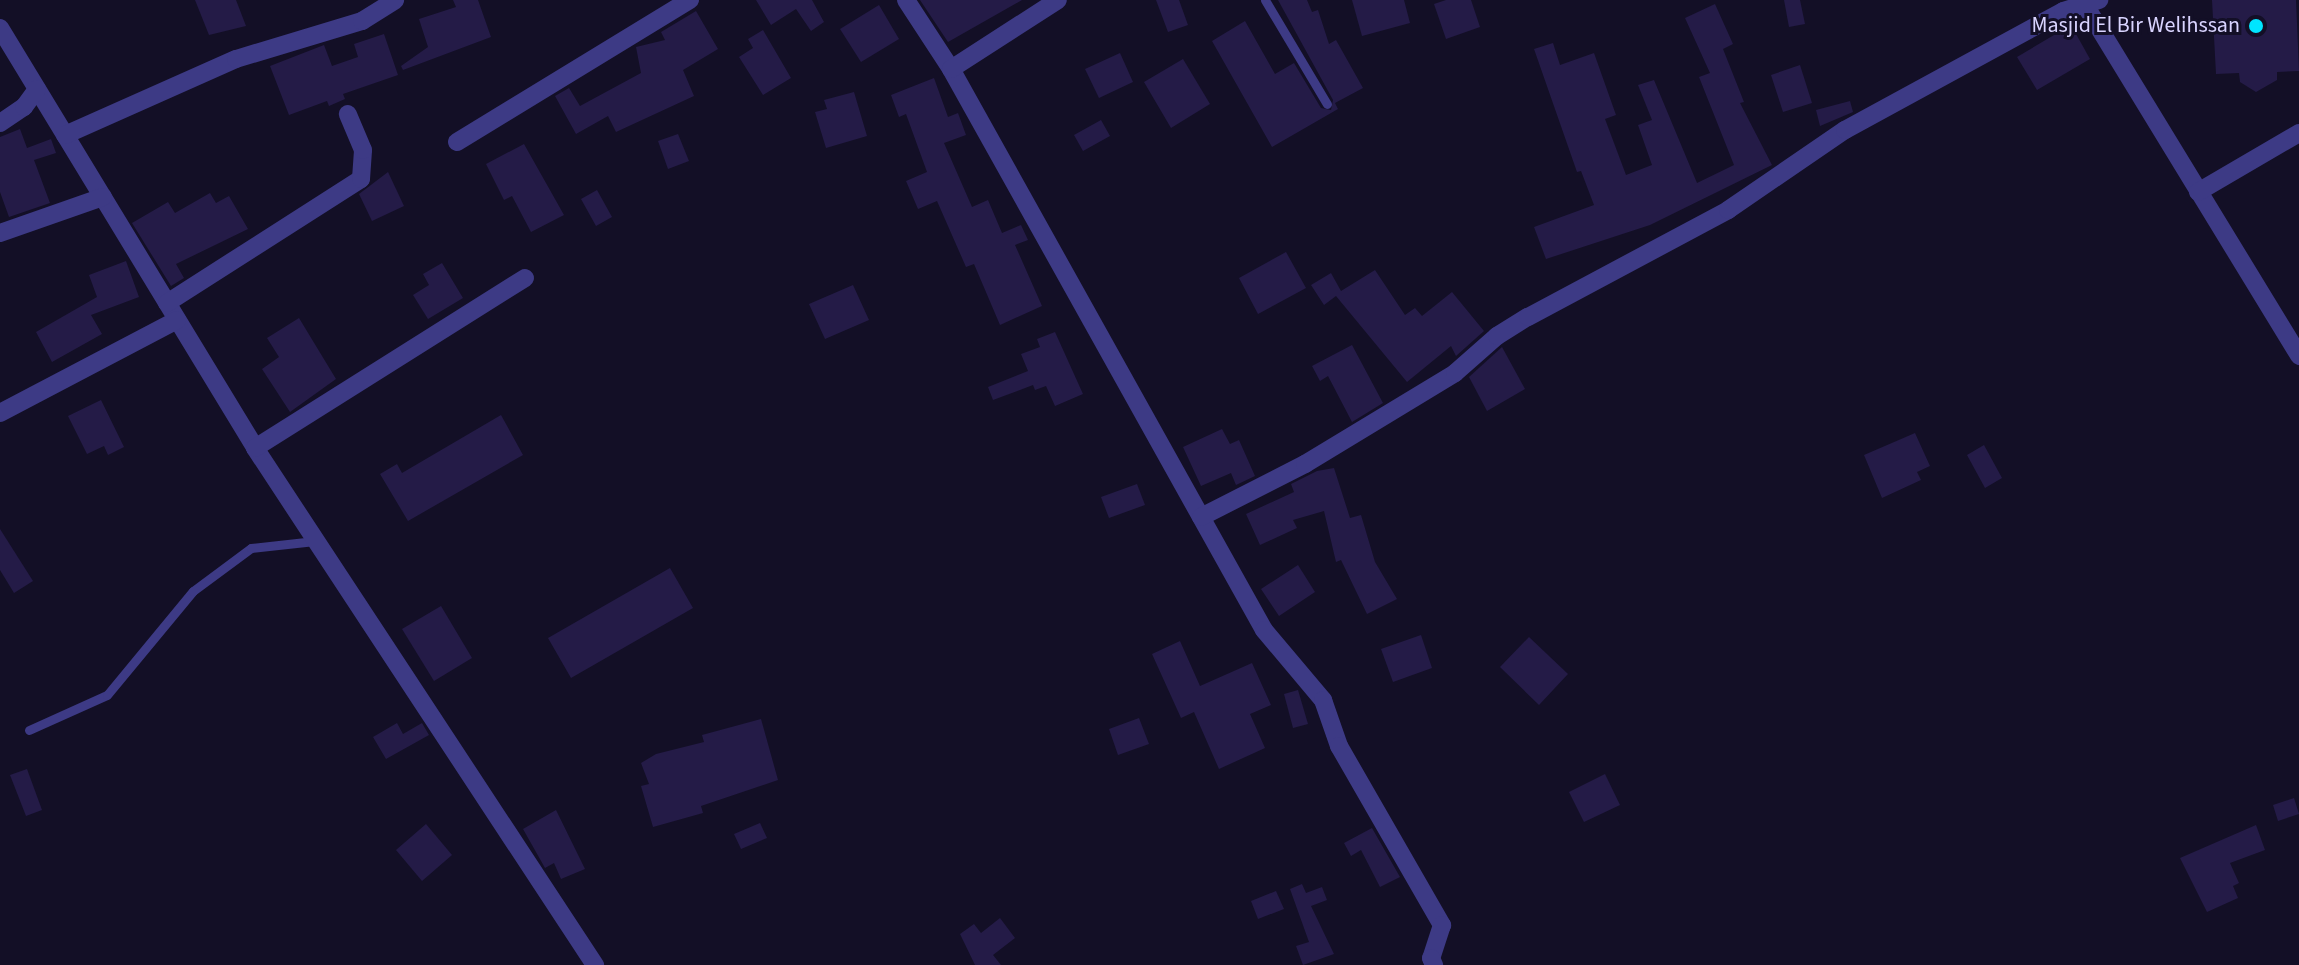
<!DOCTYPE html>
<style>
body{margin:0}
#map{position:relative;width:2299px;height:965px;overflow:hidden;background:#130f26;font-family:"Source Sans 3",sans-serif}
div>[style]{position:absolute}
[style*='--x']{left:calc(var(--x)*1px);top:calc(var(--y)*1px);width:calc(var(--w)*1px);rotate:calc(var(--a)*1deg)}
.building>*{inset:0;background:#241b47}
.lane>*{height:9px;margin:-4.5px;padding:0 4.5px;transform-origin:4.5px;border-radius:4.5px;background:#3d3a85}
.street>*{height:18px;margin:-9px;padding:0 9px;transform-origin:9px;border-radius:9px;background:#3d3a85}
.dots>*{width:22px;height:22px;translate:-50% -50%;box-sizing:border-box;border:4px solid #130f26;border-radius:50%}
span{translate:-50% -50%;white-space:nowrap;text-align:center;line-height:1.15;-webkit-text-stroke:6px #130f26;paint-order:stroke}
.poi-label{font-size:22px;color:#d9d4ff}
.right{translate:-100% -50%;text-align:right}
</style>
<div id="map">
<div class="building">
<i style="clip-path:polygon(195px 0,236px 0,246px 26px,209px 35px)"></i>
<i style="clip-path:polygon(453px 0,478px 0,491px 37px,403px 70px,401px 66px,428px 47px,419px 19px,456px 7px)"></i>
<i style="clip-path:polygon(756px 0,812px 0,824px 22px,811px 31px,796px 9px,771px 25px)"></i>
<i style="clip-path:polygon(920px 0,1022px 0,948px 42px)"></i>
<i style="clip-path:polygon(1156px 0,1179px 0,1188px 25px,1168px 32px)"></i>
<i style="clip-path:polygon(1278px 0,1307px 0,1312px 12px,1318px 10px,1329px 44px,1336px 40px,1363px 88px,1335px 103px,1338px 109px,1272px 147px,1212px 41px,1245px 21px,1275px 74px,1294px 63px,1321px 108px,1331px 110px,1333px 100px)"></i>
<i style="clip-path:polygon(1352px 0,1404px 0,1410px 23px,1362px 36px)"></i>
<i style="clip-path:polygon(1446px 0,1471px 0,1480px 27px,1446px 39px,1434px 4px)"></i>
<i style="clip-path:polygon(1784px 0,1800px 0,1805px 24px,1789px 27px)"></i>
<i style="clip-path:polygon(2212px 0,2296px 0,2299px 71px,2277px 72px,2277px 80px,2256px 92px,2240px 82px,2239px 73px,2216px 74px)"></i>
<i style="clip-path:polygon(1715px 4px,1733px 44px,1723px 49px,1744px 102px,1740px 103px,1772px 165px,1650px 225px,1546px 259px,1534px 227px,1594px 205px,1581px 171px,1577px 172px,1534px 49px,1553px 43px,1560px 65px,1594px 53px,1616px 115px,1605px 119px,1626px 175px,1652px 165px,1638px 125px,1652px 120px,1638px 85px,1654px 80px,1697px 183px,1734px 165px,1699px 77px,1710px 73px,1685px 18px)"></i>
<i style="clip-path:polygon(879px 5px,899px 39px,861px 62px,840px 29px)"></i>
<i style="clip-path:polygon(696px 11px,718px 49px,683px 70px,694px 96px,616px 132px,608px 116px,576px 134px,555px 96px,569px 88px,580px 106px,641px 73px,636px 47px,665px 40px,661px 32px)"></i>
<i style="clip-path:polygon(2071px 25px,2090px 59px,2037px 90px,2017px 57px)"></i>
<i style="clip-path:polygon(763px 30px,791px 78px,763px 95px,739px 57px,753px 48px,748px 39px)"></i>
<i style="clip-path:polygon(384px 34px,398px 75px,343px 94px,345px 99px,329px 106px,327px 101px,289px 115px,270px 66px,324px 45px,332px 66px,358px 57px,354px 44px)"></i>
<i style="clip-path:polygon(1120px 53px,1133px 82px,1099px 98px,1085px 69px)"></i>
<i style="clip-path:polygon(1183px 59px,1210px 104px,1171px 128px,1144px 82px)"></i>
<i style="clip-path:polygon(1800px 65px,1812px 103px,1783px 112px,1771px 75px)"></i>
<i style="clip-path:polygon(934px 78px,948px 117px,958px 113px,966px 135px,944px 143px,972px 207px,988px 200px,1002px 233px,1021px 225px,1028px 240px,1015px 245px,1042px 306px,1000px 325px,974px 264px,966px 267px,937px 201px,918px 209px,906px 181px,927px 172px,906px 114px,899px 117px,891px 95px)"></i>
<i style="clip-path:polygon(854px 92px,867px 136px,826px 148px,815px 112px,827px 109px,824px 100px)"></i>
<i style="clip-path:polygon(1850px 101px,1853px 112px,1820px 126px,1816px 110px)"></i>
<i style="clip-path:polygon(1101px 120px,1110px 136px,1083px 151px,1074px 135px)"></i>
<i style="clip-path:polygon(20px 129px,27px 148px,51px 139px,56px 153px,34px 160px,50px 203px,9px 217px,0 192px,0 137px)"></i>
<i style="clip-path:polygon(678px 134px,689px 161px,668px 169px,658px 141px)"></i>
<i style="clip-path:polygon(524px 144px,564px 215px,531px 232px,512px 196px,504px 200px,486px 164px)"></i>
<i style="clip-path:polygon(388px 172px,404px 206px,372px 221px,359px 194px)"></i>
<i style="clip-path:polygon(597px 190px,612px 217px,596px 226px,581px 199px)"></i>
<i style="clip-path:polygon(210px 193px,216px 203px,229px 196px,248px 229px,176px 264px,184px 278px,171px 286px,132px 223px,168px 202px,175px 213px)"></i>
<i style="clip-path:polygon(1286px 252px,1306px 288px,1258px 314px,1239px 278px)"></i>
<i style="clip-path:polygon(126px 261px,139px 297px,91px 315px,102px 334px,52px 362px,36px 332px,97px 297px,89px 275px)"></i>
<i style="clip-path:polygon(442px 263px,463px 298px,428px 319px,413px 295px,429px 285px,423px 274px)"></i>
<i style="clip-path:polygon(1375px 270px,1405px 315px,1415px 308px,1422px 316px,1452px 292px,1484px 331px,1456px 356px,1451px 346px,1407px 382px,1336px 296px,1324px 305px,1311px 285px,1331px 273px,1341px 291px)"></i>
<i style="clip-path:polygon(853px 285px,869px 320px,825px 339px,809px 304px)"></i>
<i style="clip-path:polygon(299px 318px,336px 379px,290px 412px,262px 369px,279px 357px,267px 338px)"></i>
<i style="clip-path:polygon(1055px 332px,1083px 394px,1055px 406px,1046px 386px,1035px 390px,1033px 385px,993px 400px,988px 387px,1028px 371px,1021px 354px,1040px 347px,1037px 339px)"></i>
<i style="clip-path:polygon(1352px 345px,1383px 403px,1352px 422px,1328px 376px,1320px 381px,1312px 366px)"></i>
<i style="clip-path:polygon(1502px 347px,1525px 389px,1487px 411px,1469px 377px)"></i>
<i style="clip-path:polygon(101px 400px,124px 447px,108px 455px,104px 446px,87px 454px,68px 416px)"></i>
<i style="clip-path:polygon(501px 415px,523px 455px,408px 521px,380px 474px,397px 464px,402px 473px)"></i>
<i style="clip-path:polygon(1222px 429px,1230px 444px,1239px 440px,1255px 476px,1236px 485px,1231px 473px,1201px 486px,1183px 447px)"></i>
<i style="clip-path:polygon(1915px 433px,1930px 466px,1917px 472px,1921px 480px,1882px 498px,1864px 455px)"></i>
<i style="clip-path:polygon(1984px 445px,2002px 478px,1985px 488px,1967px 455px)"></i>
<i style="clip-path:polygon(1334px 468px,1350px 518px,1361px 515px,1375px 562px,1397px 599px,1367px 614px,1341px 560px,1336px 562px,1324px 511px,1293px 520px,1297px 528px,1260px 545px,1246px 514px,1294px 492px,1291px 484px,1317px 471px)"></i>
<i style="clip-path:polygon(1137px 484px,1145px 505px,1109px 518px,1101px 497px)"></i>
<i style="clip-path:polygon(0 529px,33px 581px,14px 593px,0 570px)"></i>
<i style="clip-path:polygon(1298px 565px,1315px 592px,1279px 616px,1261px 589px)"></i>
<i style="clip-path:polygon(670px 568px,693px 608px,571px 678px,548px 638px)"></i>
<i style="clip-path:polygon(441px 606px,472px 658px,434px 681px,402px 629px)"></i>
<i style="clip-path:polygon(1421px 635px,1432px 668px,1393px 682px,1381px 649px)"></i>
<i style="clip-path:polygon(1529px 637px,1568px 674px,1539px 705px,1500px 667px)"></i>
<i style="clip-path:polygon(1180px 641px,1200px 686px,1252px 663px,1271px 705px,1250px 714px,1265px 748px,1219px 769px,1194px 712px,1181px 718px,1152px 654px)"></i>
<i style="clip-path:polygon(1298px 690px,1308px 724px,1293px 728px,1284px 694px)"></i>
<i style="clip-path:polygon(1139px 718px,1149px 744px,1118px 755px,1109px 729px)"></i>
<i style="clip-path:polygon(761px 719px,778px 780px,701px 806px,703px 813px,653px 827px,641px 786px,649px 784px,641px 763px,656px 754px,704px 742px,702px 735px)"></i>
<i style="clip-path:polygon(397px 723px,403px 734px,422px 723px,429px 735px,386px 759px,373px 737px)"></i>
<i style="clip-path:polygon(27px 769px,42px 810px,26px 816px,10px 775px)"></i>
<i style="clip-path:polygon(1605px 774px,1620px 805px,1584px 822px,1569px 792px)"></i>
<i style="clip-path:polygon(2294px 798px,2299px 814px,2278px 821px,2273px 805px)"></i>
<i style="clip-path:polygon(556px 810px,585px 869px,561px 879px,554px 863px,545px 868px,523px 829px)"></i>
<i style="clip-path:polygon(760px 823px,767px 838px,741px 849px,734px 834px)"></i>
<i style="clip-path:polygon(426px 824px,452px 855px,422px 881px,396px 850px)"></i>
<i style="clip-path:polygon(2256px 825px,2265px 850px,2230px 863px,2239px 883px,2233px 886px,2238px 898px,2207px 912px,2180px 858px)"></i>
<i style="clip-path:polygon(1372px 828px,1400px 877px,1380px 887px,1361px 850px,1351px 856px,1344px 843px)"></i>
<i style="clip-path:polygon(1302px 884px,1306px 893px,1322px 887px,1327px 900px,1311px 906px,1334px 954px,1303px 965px,1296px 946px,1309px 942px,1290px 889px)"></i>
<i style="clip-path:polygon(1276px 891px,1284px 909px,1258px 919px,1251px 901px)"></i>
<i style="clip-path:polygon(1000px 918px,1015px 938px,993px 955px,1001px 965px,975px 965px,960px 934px,974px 924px,981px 933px)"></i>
</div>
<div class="lane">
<i style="--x:1265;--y:0;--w:121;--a:59.2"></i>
<i style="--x:29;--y:730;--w:85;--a:-24.2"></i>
<i style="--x:107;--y:695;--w:135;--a:-50.4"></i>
<i style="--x:193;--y:591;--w:72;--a:-36.6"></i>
<i style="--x:251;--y:548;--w:64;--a:-6.2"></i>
</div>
<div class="street">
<i style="--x:906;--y:0;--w:82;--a:56.9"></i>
<i style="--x:951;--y:69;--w:642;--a:60.84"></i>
<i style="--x:1264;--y:630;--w:92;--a:49.9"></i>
<i style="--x:1323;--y:700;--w:49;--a:70.8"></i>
<i style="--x:1339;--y:746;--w:207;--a:60.1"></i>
<i style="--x:1442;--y:925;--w:35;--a:108"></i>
<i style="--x:1431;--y:958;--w:8;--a:67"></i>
<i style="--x:2082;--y:0;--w:417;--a:58.6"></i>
<i style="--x:0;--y:28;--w:491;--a:58.7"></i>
<i style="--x:255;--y:448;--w:619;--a:56.67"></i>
<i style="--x:951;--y:69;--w:127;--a:-32.8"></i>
<i style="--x:0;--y:123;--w:29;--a:-34"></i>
<i style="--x:24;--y:107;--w:22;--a:-54"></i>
<i style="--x:65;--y:135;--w:187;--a:-24"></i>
<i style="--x:236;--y:59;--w:132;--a:-16.8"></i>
<i style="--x:362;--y:21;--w:39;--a:-32"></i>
<i style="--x:457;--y:142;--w:273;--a:-31.4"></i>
<i style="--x:2198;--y:192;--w:117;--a:-30.3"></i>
<i style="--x:0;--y:233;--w:109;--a:-19.3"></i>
<i style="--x:167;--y:303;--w:230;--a:-32.6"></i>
<i style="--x:361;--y:179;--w:29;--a:-86"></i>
<i style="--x:363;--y:150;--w:39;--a:-113"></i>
<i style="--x:0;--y:413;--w:200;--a:-27.7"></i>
<i style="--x:255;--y:448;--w:319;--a:-32.2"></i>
<i style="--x:1201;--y:517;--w:117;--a:-27"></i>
<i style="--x:1305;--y:464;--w:175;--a:-31.2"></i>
<i style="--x:1455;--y:373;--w:56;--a:-41.4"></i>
<i style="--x:1497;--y:336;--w:36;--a:-32"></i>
<i style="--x:1528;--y:317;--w:227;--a:-28.1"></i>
<i style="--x:1728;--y:210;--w:142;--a:-34.4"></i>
<i style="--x:1845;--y:130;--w:248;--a:-28.6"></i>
<i style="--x:2063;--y:11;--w:38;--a:-17"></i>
</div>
<div class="dots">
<i style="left:2256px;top:26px;background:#00e5ff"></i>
</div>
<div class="poi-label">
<span class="right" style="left:2240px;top:26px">Masjid El Bir Welihssan</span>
</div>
</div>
